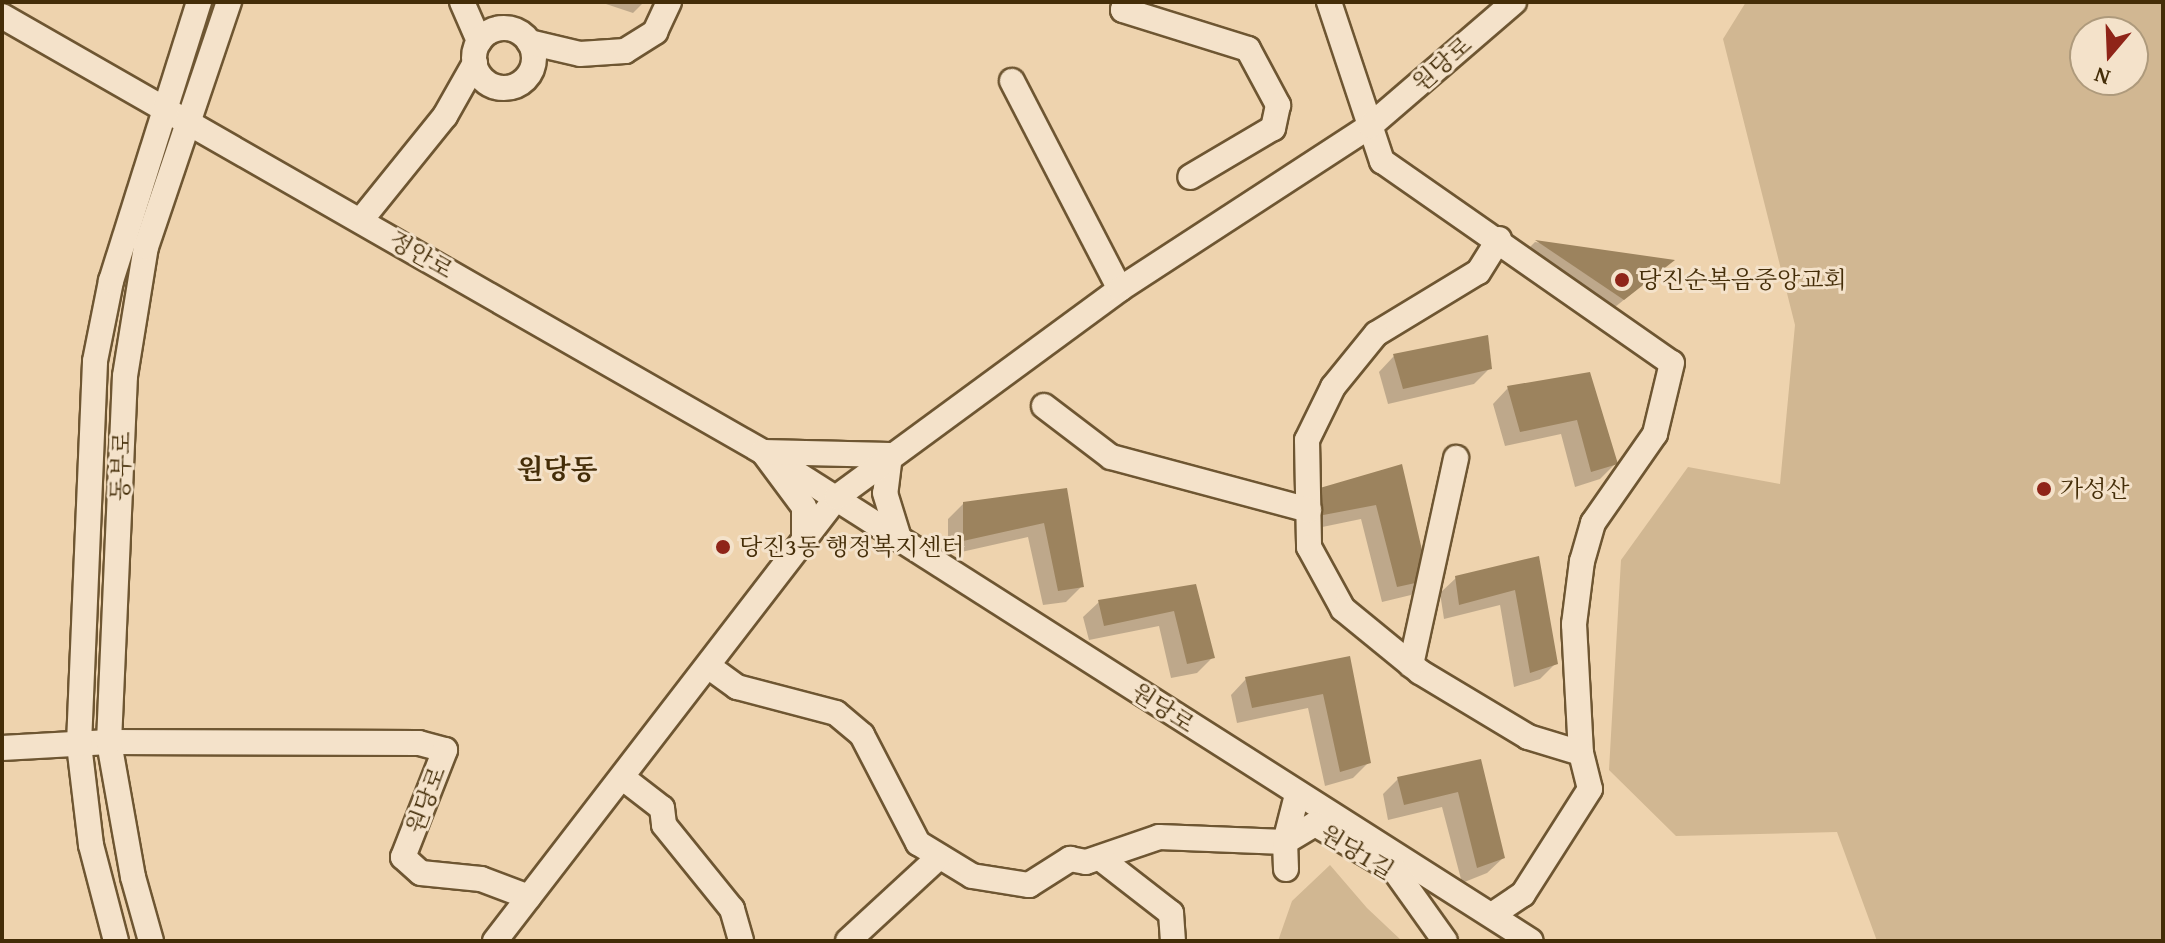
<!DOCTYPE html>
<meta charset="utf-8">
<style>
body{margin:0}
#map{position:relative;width:2165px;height:943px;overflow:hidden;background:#eed3ae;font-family:"Gentium Book Plus","Noto Serif KR",serif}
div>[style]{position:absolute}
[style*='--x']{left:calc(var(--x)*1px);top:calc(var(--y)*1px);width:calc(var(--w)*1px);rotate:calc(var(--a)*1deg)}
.green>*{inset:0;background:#d1b792}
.shadow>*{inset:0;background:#0003}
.building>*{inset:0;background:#9c835e}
.roads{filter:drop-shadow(2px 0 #6e5632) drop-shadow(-2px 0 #6e5632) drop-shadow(0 2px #6e5632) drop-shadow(0 -2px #6e5632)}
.minor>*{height:24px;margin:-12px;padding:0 12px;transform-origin:12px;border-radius:12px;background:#f4e2ca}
.minor>.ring{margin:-12px;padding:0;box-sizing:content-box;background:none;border:24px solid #f4e2ca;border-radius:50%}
.dots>*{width:22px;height:22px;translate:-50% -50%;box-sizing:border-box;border:4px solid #f4e2ca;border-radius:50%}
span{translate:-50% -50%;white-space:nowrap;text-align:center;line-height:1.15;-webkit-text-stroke:6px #f4e2ca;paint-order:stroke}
.street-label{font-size:24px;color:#442d08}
.poi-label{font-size:24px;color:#442d08}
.left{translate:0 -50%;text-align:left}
.quarter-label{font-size:28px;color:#442d08;font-weight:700}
.frame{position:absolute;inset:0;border:4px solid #442d08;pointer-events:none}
.north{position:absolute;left:2069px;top:16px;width:80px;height:80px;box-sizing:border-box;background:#f4e2ca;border:2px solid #ae9a7c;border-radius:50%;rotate:199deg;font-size:22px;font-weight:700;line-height:32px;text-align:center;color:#442d08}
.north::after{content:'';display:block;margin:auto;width:28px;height:36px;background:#8f2418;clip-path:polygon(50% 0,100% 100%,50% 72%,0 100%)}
</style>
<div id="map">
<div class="green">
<i style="clip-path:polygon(evenodd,1746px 2px,2163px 2px,2163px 941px,1877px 941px,1837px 832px,1676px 836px,1609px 770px,1621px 560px,1688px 467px,1780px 484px,1795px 325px,1723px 39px,1746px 2px,2085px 32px,2133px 32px,2133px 80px,2085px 80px,2085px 32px)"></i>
<i style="clip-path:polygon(1330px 865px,1367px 908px,1402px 941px,1278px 941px,1292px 901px)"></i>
</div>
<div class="shadow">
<i style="clip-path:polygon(600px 2px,644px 2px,633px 13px)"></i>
<i style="clip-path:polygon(1535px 242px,1671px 262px,1615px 307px,1529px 248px)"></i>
<i style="clip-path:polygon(1394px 356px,1490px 368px,1474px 384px,1388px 404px,1379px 372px)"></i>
<i style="clip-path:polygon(1589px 374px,1616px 463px,1600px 479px,1575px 487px,1561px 434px,1505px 446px,1493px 404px,1508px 388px)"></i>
<i style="clip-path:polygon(1400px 467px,1427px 580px,1411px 595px,1382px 602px,1361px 519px,1303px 531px,1298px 507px)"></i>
<i style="clip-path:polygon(1066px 490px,1082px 586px,1066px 602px,1043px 605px,1028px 537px,948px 555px,948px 519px,963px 504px)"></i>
<i style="clip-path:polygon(1538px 559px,1556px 663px,1540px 679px,1514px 687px,1500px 605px,1444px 619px,1440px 593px,1456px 578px)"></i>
<i style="clip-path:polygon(1195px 586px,1213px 657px,1197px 673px,1171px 678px,1159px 626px,1089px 640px,1083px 617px,1099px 602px)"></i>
<i style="clip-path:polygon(1348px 658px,1369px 762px,1353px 778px,1325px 786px,1308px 708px,1237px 723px,1231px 695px,1246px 679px)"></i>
<i style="clip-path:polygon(1480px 761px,1503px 858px,1487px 873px,1462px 883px,1442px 807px,1388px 820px,1383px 794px,1398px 779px)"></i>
</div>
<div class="building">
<i style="clip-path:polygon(1535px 240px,1675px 260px,1624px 300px)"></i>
<i style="clip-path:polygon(1488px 335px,1492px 369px,1403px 389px,1393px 354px)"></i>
<i style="clip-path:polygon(1590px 372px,1618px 464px,1591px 472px,1577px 420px,1520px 432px,1507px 386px)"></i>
<i style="clip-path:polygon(1402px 464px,1429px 580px,1397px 587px,1376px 505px,1318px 516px,1313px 490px)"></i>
<i style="clip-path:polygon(1067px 488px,1084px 587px,1058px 591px,1044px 523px,963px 541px,963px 502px)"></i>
<i style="clip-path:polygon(1539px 556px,1558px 664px,1530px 673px,1515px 590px,1459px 605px,1455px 576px)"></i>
<i style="clip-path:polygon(1196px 584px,1215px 658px,1187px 664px,1174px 611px,1104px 626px,1098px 600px)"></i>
<i style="clip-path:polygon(1350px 656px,1371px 763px,1340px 772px,1323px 694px,1252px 708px,1245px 677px)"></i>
<i style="clip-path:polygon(1481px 759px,1505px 858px,1477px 868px,1458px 792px,1404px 805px,1397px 777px)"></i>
</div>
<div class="roads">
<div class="minor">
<i style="--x:462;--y:2;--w:43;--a:66.4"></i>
<i style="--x:1125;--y:2;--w:8;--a:104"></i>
<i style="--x:1123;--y:10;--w:131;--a:17.3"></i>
<i style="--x:1248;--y:49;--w:64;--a:61.8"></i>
<i style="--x:1278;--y:105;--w:24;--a:102"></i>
<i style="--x:1273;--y:128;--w:96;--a:149.4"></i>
<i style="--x:1329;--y:2;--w:168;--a:71.6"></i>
<i style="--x:1382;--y:161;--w:353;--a:34.9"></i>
<i style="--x:1672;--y:363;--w:73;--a:103.5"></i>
<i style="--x:1655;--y:434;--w:108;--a:124.9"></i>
<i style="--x:1593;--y:523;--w:40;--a:106"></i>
<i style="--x:1582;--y:561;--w:64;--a:97.2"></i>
<i style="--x:1574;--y:624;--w:129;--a:86.9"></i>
<i style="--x:1581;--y:753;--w:37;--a:76"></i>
<i style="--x:1590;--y:789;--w:125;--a:122.5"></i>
<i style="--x:1523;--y:894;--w:37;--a:146"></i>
<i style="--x:2;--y:16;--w:877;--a:29.81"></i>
<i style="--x:763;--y:452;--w:910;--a:32.49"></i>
<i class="ring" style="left:474px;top:28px;width:36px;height:36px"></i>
<i style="--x:529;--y:42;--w:52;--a:13.2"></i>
<i style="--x:580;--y:54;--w:45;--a:-3.8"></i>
<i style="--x:625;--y:51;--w:36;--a:-32"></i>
<i style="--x:655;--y:32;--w:33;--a:-65"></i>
<i style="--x:1012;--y:81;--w:234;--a:62.6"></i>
<i style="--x:361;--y:220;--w:134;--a:-51.1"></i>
<i style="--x:445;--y:116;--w:61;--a:-60.5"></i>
<i style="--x:1499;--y:239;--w:39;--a:122"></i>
<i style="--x:1478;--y:272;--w:119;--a:148.7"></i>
<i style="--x:1376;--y:334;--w:68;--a:129.1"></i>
<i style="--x:1333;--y:387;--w:59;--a:116.1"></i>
<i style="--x:1307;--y:440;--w:107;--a:88.9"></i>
<i style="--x:1309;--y:547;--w:71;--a:61.3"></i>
<i style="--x:1343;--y:609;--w:99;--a:39.3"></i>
<i style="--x:1420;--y:672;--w:126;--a:31"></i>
<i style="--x:1528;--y:737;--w:55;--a:16.8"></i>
<i style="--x:1044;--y:406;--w:84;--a:37.3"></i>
<i style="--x:1111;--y:457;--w:205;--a:15"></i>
<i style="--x:804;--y:542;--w:35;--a:-90"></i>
<i style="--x:804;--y:507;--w:69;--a:-126.7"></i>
<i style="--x:763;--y:452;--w:127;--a:1.4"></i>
<i style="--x:890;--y:455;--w:38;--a:97"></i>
<i style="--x:885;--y:493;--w:44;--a:72.8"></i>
<i style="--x:1411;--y:665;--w:212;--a:-77.7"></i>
<i style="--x:708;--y:666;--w:36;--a:36"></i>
<i style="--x:737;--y:687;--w:102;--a:14.7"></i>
<i style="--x:836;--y:713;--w:34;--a:40"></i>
<i style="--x:862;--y:735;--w:122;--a:62.6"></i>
<i style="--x:918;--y:843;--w:63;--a:31.4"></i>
<i style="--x:972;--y:876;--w:58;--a:9"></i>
<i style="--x:1029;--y:885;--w:49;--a:-32.4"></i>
<i style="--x:1070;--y:859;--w:16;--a:11"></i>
<i style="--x:1086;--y:862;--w:77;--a:-18.9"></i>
<i style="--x:1159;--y:837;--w:126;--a:2.3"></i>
<i style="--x:1285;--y:842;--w:35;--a:-31"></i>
<i style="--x:1315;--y:824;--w:93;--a:30.4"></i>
<i style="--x:1395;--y:871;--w:86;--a:54.5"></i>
<i style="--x:2;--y:748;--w:107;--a:-3.2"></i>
<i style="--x:109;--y:742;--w:310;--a:0.2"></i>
<i style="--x:419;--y:743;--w:27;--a:15"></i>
<i style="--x:445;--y:750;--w:115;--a:111.4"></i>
<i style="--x:403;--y:857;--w:24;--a:42"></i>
<i style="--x:421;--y:873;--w:60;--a:5.7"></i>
<i style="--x:481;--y:879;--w:51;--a:20.6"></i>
<i style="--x:623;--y:778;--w:49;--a:37.6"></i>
<i style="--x:662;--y:808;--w:17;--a:83"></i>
<i style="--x:664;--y:825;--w:108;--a:51"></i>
<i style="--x:732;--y:909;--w:33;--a:74"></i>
<i style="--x:1100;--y:858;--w:90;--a:37.8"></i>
<i style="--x:1171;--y:913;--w:28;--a:86"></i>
<i style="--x:1286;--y:869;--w:27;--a:-92"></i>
<i style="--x:1285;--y:842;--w:49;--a:-75.7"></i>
<i style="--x:116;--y:941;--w:99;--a:-104.6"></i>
<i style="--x:91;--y:845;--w:102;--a:-96.8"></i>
<i style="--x:79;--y:744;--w:383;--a:-87.6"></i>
<i style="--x:95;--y:361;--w:82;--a:-78.7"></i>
<i style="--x:111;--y:281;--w:293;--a:-72.5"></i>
<i style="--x:151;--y:941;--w:66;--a:-105.7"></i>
<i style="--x:133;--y:877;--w:137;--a:-100.1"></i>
<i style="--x:109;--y:742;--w:366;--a:-87.5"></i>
<i style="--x:125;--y:376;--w:131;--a:-80.8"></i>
<i style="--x:146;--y:247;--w:259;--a:-71.3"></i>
<i style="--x:495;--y:941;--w:560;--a:-52.39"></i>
<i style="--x:837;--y:497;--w:351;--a:-36.3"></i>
<i style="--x:1120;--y:289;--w:298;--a:-33.1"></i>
<i style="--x:1370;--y:126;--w:190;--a:-40.7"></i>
<i style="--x:848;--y:941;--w:124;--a:-42.7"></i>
</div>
</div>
<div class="dots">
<i style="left:1622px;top:280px;background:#8f2418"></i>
<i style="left:2044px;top:489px;background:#8f2418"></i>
<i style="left:723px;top:547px;background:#8f2418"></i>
</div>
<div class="street-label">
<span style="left:1442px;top:64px;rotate:-41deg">원당로</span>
<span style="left:421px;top:255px;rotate:30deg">정안로</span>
<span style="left:121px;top:466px;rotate:-88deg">동부로</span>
<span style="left:1163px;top:708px;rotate:33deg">원당로</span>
<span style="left:426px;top:800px;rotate:-69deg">원당로</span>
<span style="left:1357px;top:852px;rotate:31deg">원당1길</span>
</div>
<div class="poi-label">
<span class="left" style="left:1638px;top:280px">당진순복음중앙교회</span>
<span class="left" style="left:2060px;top:489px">가성산</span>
<span class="left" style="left:739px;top:547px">당진3동 행정복지센터</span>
</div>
<div class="quarter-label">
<span style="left:557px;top:469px">원당동</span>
</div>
<div class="frame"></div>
<div class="north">N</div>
</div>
